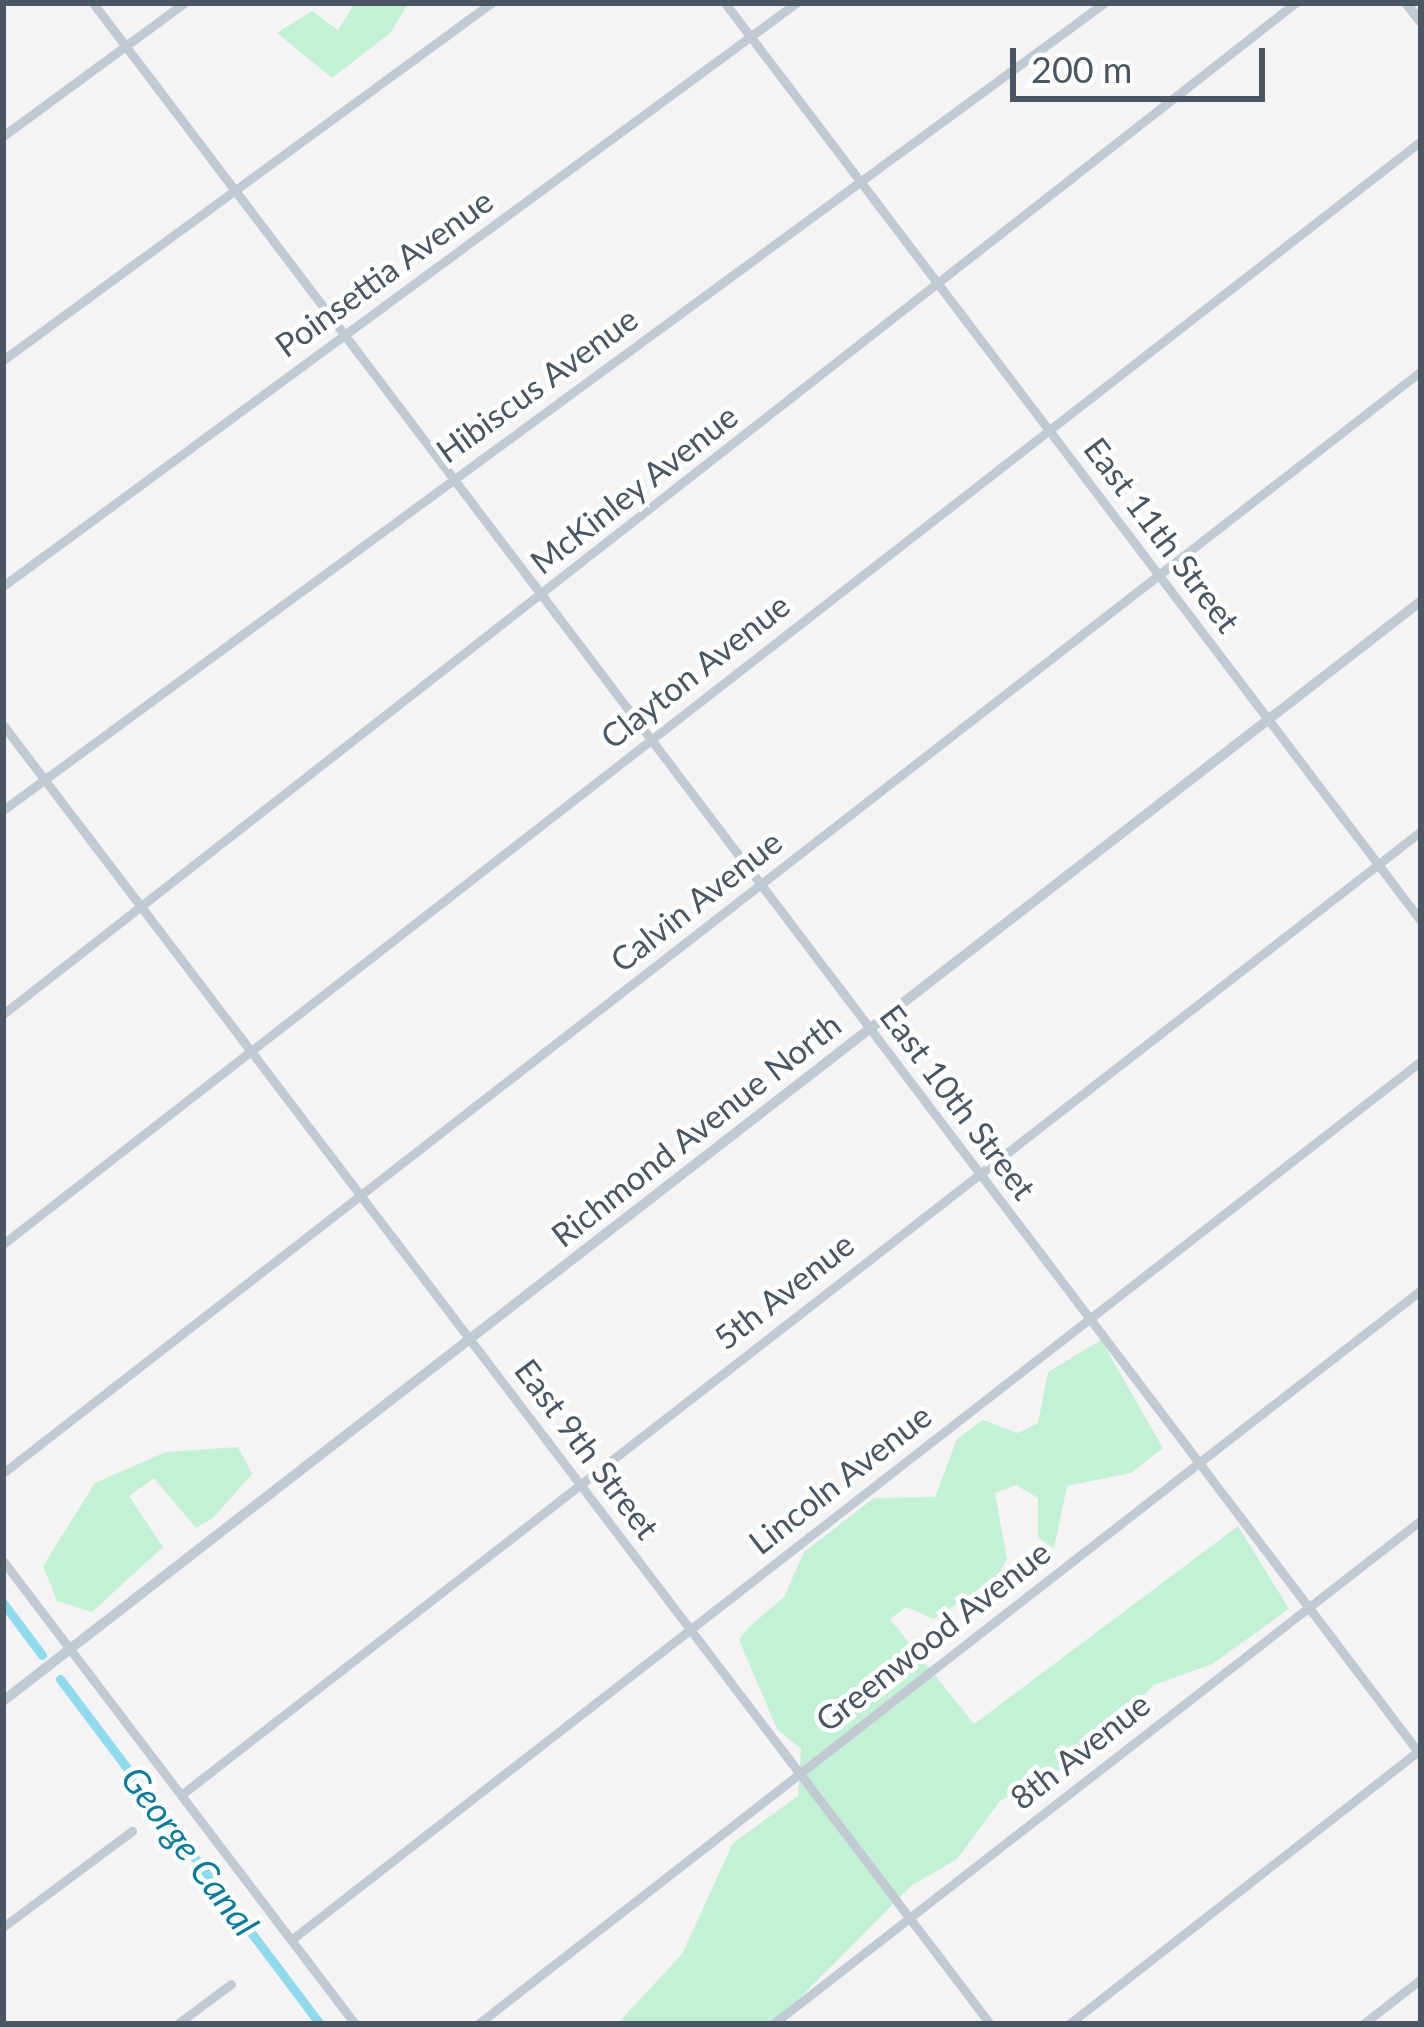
<!DOCTYPE html>
<style>
body{margin:0}
#map{position:relative;width:1424px;height:2027px;overflow:hidden;background:#f5f3f3;font-family:Lato,sans-serif}
div>[style]{position:absolute}
[style*='--x']{left:calc(var(--x)*1px);top:calc(var(--y)*1px);width:calc(var(--w)*1px);rotate:calc(var(--a)*1deg)}
.green>*{inset:0;background:#c3f1d5}
.canal>*{height:9px;margin:-4.5px;padding:0 4.5px;transform-origin:4.5px;border-radius:4.5px;background:#90daee}
.minor>*{height:9px;margin:-4.5px;padding:0 4.5px;transform-origin:4.5px;border-radius:4.5px;background:#c1cad2}
.tertiary>*{height:10px;margin:-5px;padding:0 5px;transform-origin:5px;border-radius:5px;background:#c1cad2}
span{translate:-50% -50%;white-space:nowrap;text-align:center;line-height:1.15;-webkit-text-stroke:9px #fff;paint-order:stroke}
.street-label{font-size:33px;color:#4a5661}
.water-label{font-size:36px;color:#0c7c9b;font-style:italic}
.frame{position:absolute;inset:0;border:6px solid #4a5661;pointer-events:none}
.scale{position:absolute;left:1010px;top:48px;width:255px;height:54px;box-sizing:border-box;border:6px solid #4a5661;border-top:0;padding-left:15px;font-size:36px;line-height:42px;white-space:nowrap;color:#4a5661;-webkit-text-stroke:9px #fff;paint-order:stroke}
</style>
<div id="map">
<div class="green">
<i style="clip-path:polygon(355px 3px,409px 3px,390px 33px,332px 78px,277px 33px,312px 11px,338px 30px)"></i>
<i style="clip-path:polygon(1101px 1340px,1163px 1448px,1131px 1473px,1067px 1486px,1054px 1548px,1038px 1538px,1038px 1498px,1016px 1485px,995px 1493px,1007px 1559px,997px 1577px,934px 1619px,906px 1607px,890px 1619px,974px 1724px,1238px 1526px,1289px 1609px,1212px 1664px,1154px 1685px,1081px 1758px,1000px 1801px,957px 1859px,911px 1886px,774px 2024px,617px 2024px,682px 1954px,733px 1843px,798px 1796px,801px 1749px,777px 1729px,739px 1640px,748px 1628px,784px 1597px,804px 1552px,874px 1498px,935px 1497px,957px 1439px,983px 1420px,1018px 1433px,1038px 1423px,1048px 1372px)"></i>
<i style="clip-path:polygon(238px 1447px,252px 1474px,213px 1518px,196px 1528px,154px 1478px,129px 1496px,163px 1547px,92px 1612px,57px 1601px,43px 1566px,95px 1483px,166px 1452px)"></i>
</div>
<div class="canal">
<i style="--x:3;--y:1603;--w:65;--a:53.1"></i>
<i style="--x:60;--y:1679;--w:432;--a:53"></i>
</div>
<div class="minor">
<i style="--x:93;--y:3;--w:2199;--a:52.85"></i>
<i style="--x:725;--y:3;--w:1152;--a:52.83"></i>
<i style="--x:3;--y:136;--w:225;--a:-36.3"></i>
<i style="--x:3;--y:360;--w:605;--a:-36.19"></i>
<i style="--x:3;--y:586;--w:984;--a:-36.32"></i>
<i style="--x:3;--y:725;--w:1631;--a:52.77"></i>
<i style="--x:3;--y:810;--w:1365;--a:-36.24"></i>
<i style="--x:3;--y:1014;--w:1641;--a:-38.04"></i>
<i style="--x:3;--y:1244;--w:1796;--a:-37.88"></i>
<i style="--x:3;--y:1473;--w:1796;--a:-37.85"></i>
<i style="--x:3;--y:1561;--w:582;--a:52.76"></i>
<i style="--x:181;--y:1795;--w:1571;--a:-37.86"></i>
<i style="--x:3;--y:1927;--w:161;--a:-36.7"></i>
<i style="--x:291;--y:1940;--w:1432;--a:-37.88"></i>
<i style="--x:177;--y:2024;--w:67;--a:-36.5"></i>
<i style="--x:478;--y:2024;--w:1195;--a:-37.9"></i>
<i style="--x:773;--y:2024;--w:821;--a:-37.87"></i>
<i style="--x:1069;--y:2024;--w:444;--a:-38"></i>
<i style="--x:1363;--y:2024;--w:73;--a:-37.8"></i>
</div>
<div class="tertiary">
<i style="--x:1406;--y:3;--w:24;--a:52"></i>
<i style="--x:3;--y:1701;--w:1795;--a:-37.8"></i>
</div>
<div class="street-label">
<span style="left:384px;top:273px;rotate:-36deg">Poinsettia Avenue</span>
<span style="left:537px;top:385px;rotate:-36deg">Hibiscus Avenue</span>
<span style="left:634px;top:489px;rotate:-38deg">McKinley Avenue</span>
<span style="left:1162px;top:535px;rotate:53deg">East 11th Street</span>
<span style="left:695px;top:671px;rotate:-38deg">Clayton Avenue</span>
<span style="left:696px;top:901px;rotate:-38deg">Calvin Avenue</span>
<span style="left:958px;top:1102px;rotate:53deg">East 10th Street</span>
<span style="left:696px;top:1130px;rotate:-38deg">Richmond Avenue North</span>
<span style="left:784px;top:1291px;rotate:-38deg">5th Avenue</span>
<span style="left:587px;top:1449px;rotate:53deg">East 9th Street</span>
<span style="left:840px;top:1479px;rotate:-38deg">Lincoln Avenue</span>
<span style="left:933px;top:1636px;rotate:-38deg">Greenwood Avenue</span>
<span style="left:1080px;top:1751px;rotate:-38deg">8th Avenue</span>
</div>
<div class="water-label">
<span style="left:190px;top:1851px;rotate:53deg">George Canal</span>
</div>
<div class="frame"></div>
<div class="scale">200 m</div>
</div>
